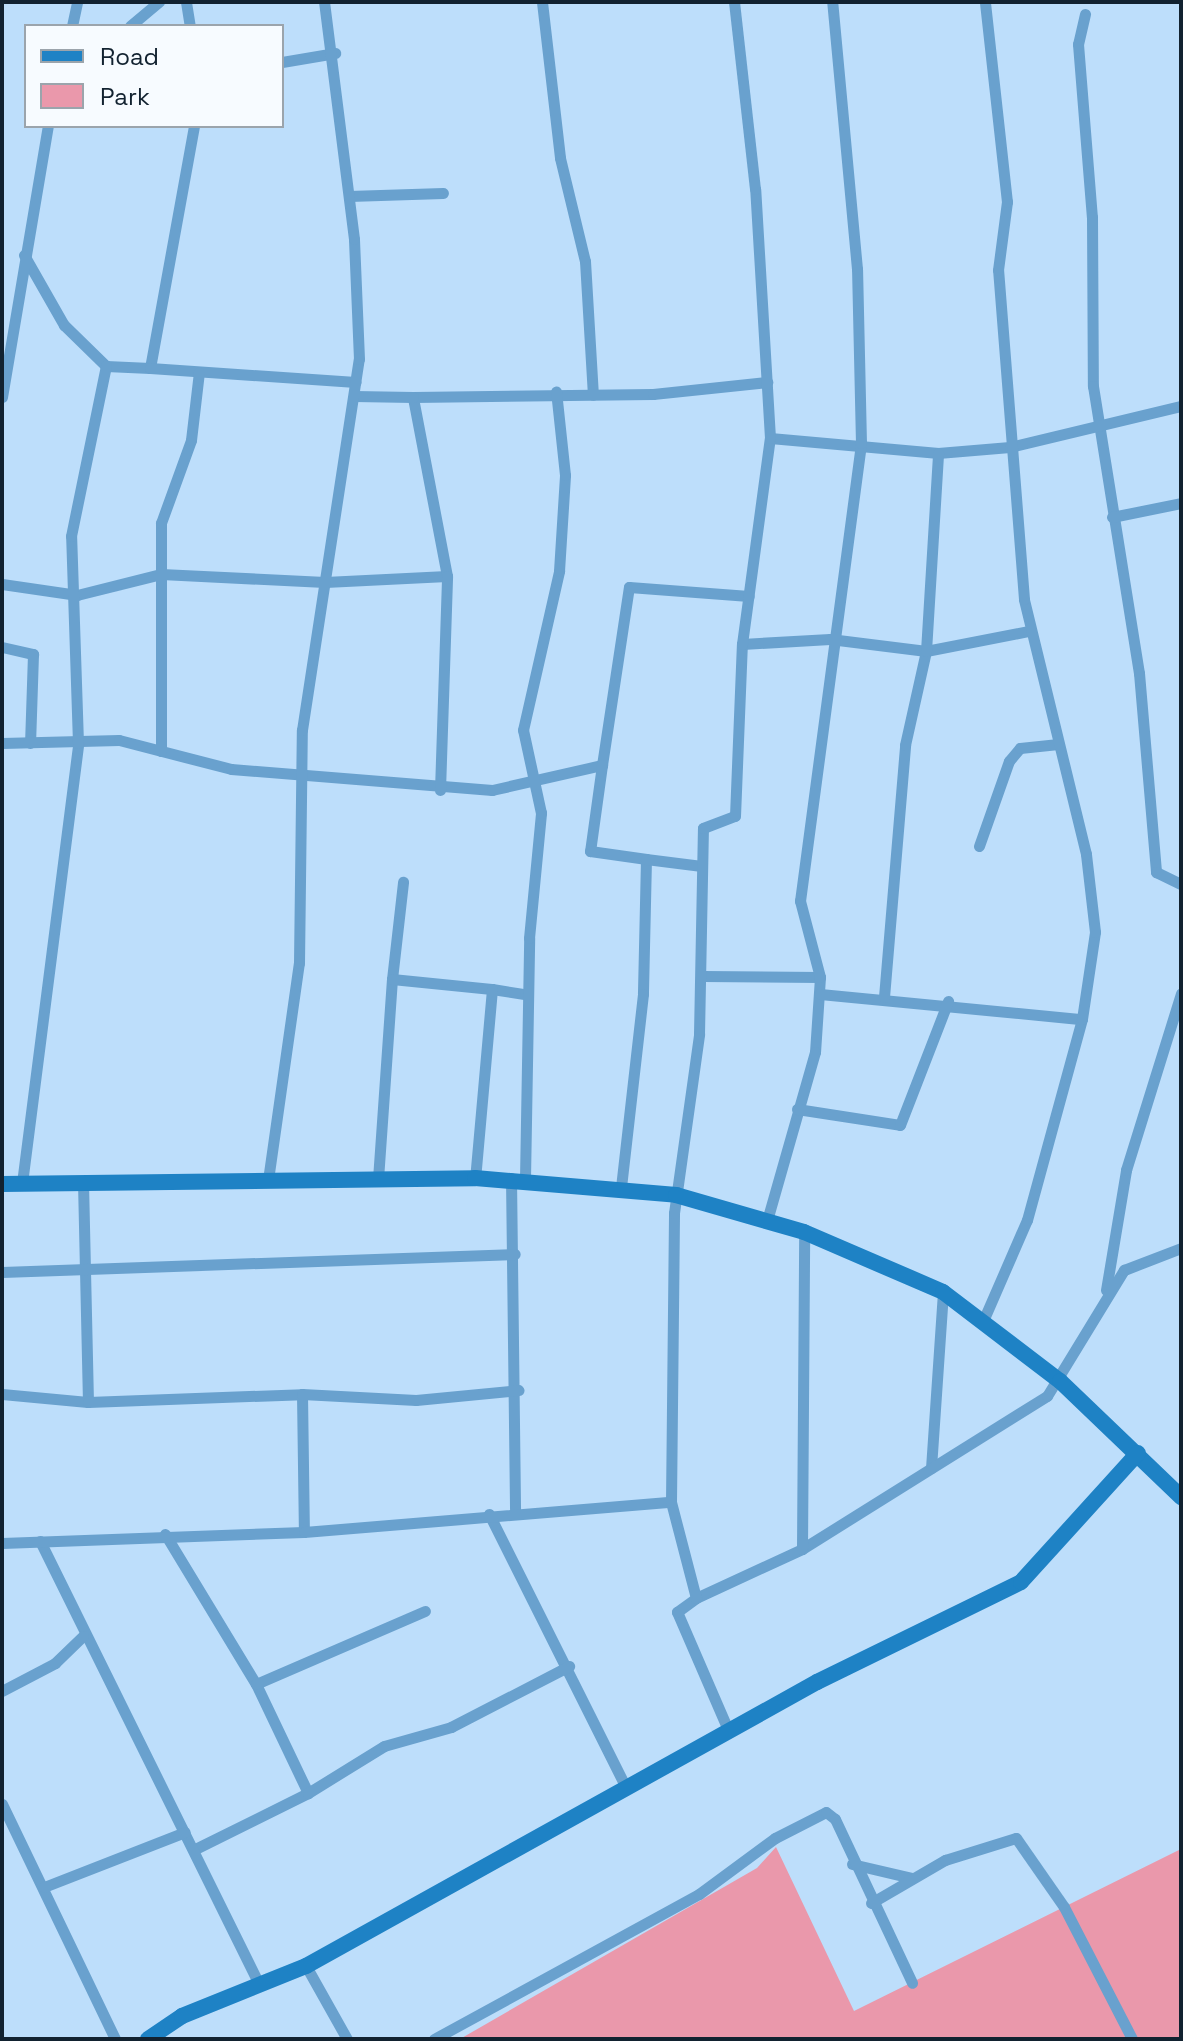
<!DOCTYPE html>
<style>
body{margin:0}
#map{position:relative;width:1183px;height:2041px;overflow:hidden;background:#bddefb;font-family:"Space Grotesk",sans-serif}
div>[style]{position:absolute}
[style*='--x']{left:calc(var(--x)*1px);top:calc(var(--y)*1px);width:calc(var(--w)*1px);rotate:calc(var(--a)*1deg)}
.green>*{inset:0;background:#ea98ab}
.street>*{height:11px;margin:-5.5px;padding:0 5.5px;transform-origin:5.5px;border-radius:5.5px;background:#69a1ce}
.secondary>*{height:16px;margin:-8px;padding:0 8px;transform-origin:8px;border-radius:8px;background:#1e82c5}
span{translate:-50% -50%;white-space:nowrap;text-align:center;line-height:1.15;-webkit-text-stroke:6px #f7fbff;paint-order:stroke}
.frame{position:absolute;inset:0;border:4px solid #122230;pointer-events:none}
.legend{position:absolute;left:24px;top:24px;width:260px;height:104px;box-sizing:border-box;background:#f7fbff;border:2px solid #9ba4ac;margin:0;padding:10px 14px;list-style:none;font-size:24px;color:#122230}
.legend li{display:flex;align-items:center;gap:16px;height:40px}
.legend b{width:40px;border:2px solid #9ba4ac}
</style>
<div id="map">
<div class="green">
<i style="clip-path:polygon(776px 1847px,854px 2011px,1181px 1849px,1181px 2039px,460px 2039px,757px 1868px)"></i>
</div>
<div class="street">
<i style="--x:186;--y:2;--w:24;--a:81"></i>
<i style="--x:542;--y:2;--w:157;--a:83.4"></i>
<i style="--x:560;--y:158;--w:106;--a:76.4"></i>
<i style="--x:585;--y:261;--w:134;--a:86.6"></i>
<i style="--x:1085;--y:14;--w:31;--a:103"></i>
<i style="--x:1078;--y:44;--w:174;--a:85.4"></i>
<i style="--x:1092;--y:217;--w:169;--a:89.7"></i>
<i style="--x:1093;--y:386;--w:291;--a:80.9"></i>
<i style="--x:1139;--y:673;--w:200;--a:85.1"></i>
<i style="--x:1156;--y:872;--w:28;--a:26"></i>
<i style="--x:72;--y:26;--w:25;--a:-78"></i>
<i style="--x:130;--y:26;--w:38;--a:-40"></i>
<i style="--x:282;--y:62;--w:54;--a:-9.6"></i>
<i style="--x:349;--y:196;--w:94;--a:-1.8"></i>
<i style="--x:24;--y:255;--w:81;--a:60.3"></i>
<i style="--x:64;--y:325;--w:59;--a:44.3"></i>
<i style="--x:106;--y:366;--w:44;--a:2.6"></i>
<i style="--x:150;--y:368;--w:246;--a:-79.7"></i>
<i style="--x:150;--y:368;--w:206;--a:3.9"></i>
<i style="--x:2;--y:397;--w:275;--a:-80.4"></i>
<i style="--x:413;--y:397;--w:240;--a:-0.7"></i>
<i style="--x:653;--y:394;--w:115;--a:-6"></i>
<i style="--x:770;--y:438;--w:169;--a:5.1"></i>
<i style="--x:938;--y:453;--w:72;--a:-4.8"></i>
<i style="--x:1010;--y:447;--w:176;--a:-13.5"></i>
<i style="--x:1112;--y:517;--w:70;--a:-11.5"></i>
<i style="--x:2;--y:584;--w:76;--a:8.3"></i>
<i style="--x:77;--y:595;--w:87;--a:-14"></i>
<i style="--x:161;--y:574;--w:164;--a:2.8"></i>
<i style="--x:325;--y:582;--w:122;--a:-2.8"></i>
<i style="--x:447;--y:576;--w:182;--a:-100.8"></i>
<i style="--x:413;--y:397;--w:59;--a:-179"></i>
<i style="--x:742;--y:644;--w:88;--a:-3.3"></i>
<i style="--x:830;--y:639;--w:97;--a:7.1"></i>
<i style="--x:926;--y:651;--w:105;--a:-11"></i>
<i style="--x:2;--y:647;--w:32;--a:13"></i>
<i style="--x:33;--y:654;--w:89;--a:91.9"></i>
<i style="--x:2;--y:743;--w:117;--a:-1.5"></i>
<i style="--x:119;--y:740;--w:116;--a:14.5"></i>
<i style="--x:231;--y:769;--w:262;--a:4.6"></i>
<i style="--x:492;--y:790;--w:113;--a:-12.8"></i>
<i style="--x:602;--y:765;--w:180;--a:-81.4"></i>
<i style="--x:629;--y:587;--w:120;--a:4.3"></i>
<i style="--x:161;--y:751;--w:228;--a:-90"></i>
<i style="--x:161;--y:523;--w:88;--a:-70.1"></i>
<i style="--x:191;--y:440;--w:68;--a:-83.3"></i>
<i style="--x:602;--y:765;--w:87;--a:97.9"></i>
<i style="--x:590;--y:851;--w:57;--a:8.1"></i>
<i style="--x:646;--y:859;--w:135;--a:91.3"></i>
<i style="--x:643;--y:994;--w:193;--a:96.5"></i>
<i style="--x:440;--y:790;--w:214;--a:-88.1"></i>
<i style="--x:979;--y:846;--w:90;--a:-70.6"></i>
<i style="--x:1009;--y:761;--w:17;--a:-50"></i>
<i style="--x:1020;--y:748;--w:36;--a:-6"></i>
<i style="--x:646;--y:859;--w:56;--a:7.1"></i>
<i style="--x:703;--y:976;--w:117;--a:0.5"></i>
<i style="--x:820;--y:977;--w:75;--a:93.8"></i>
<i style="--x:815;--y:1052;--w:175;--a:105.9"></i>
<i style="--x:820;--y:977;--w:79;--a:-104.7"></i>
<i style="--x:800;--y:901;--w:462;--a:-82.4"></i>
<i style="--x:861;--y:443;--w:174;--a:-91.3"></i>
<i style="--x:857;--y:269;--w:268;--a:-95.3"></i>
<i style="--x:392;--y:979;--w:98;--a:-83.5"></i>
<i style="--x:492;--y:989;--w:36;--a:9"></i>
<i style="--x:820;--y:994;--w:263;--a:5.5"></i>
<i style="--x:884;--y:997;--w:253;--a:-85.2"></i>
<i style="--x:905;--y:745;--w:96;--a:-77.4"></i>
<i style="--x:926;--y:651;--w:198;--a:-86.5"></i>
<i style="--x:797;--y:1109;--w:104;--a:8.8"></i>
<i style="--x:900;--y:1125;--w:133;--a:-68.8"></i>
<i style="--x:511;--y:1178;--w:331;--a:89.3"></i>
<i style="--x:378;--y:1179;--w:200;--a:-86"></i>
<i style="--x:392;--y:979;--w:100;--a:5.7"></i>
<i style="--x:492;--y:989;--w:190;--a:95.1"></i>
<i style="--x:525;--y:1179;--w:241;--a:-89"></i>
<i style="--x:529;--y:938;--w:126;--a:-84.5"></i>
<i style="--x:541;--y:813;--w:85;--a:-102.2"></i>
<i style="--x:523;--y:730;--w:163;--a:-77.2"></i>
<i style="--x:559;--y:571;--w:96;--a:-86.4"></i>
<i style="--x:565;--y:475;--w:84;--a:-96.1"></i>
<i style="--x:268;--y:1180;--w:219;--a:-81.9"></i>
<i style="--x:299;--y:963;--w:233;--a:-89.3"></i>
<i style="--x:302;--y:730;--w:375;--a:-81.3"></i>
<i style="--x:359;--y:359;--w:120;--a:-92.4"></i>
<i style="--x:354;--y:239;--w:239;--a:-97.2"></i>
<i style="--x:83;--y:1182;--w:220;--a:88.7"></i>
<i style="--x:22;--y:1183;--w:444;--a:-82.7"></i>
<i style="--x:78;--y:743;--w:207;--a:-91.9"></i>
<i style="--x:71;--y:536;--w:174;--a:-78.4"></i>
<i style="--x:2;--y:1272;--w:513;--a:-2.01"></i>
<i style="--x:1106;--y:1290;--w:122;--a:-80.5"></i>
<i style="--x:1126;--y:1170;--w:185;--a:-72.7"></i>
<i style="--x:983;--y:1321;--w:110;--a:-66.5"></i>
<i style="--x:1027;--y:1220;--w:208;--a:-74.7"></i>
<i style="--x:1082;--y:1019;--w:88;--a:-81.5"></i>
<i style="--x:1095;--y:932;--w:79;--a:-96.6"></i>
<i style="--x:1086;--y:854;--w:262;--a:-103.7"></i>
<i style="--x:1024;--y:599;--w:330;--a:-94.5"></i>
<i style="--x:998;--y:270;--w:69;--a:-82.5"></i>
<i style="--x:1007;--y:202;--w:201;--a:-96.3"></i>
<i style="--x:2;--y:1394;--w:86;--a:5.3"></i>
<i style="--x:88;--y:1402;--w:214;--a:-2.1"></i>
<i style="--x:302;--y:1394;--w:138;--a:89.2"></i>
<i style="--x:302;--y:1394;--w:114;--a:3"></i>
<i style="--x:416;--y:1400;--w:103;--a:-5.5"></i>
<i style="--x:931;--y:1468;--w:176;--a:-86.1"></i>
<i style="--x:489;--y:1514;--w:305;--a:63.4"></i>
<i style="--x:165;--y:1534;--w:175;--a:58.8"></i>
<i style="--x:256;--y:1684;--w:121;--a:64.5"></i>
<i style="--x:308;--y:1793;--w:126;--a:153.6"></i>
<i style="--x:40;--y:1541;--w:493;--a:63.7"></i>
<i style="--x:2;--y:1543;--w:302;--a:-2.1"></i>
<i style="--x:304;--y:1532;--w:368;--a:-4.7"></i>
<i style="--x:802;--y:1549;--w:289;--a:-32"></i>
<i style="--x:1047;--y:1396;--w:148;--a:-58.6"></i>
<i style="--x:1124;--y:1270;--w:61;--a:-21.1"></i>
<i style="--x:696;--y:1598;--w:117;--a:-24.8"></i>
<i style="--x:802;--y:1549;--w:317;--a:-89.6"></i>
<i style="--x:256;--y:1684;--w:184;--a:-23.4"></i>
<i style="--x:2;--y:1691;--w:60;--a:-27.8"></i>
<i style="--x:55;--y:1663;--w:39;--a:-44"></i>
<i style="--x:729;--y:1732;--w:131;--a:-113.4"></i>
<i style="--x:677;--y:1612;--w:24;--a:-36"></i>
<i style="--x:696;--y:1598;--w:99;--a:-104.6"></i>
<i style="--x:671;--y:1502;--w:289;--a:-89.4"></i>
<i style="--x:674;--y:1213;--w:181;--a:-82"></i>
<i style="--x:699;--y:1034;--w:206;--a:-88.9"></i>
<i style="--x:703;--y:828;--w:34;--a:-21"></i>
<i style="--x:735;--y:816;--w:172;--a:-87.7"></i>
<i style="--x:742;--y:644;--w:208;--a:-82.3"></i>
<i style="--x:770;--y:438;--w:249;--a:-93.4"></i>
<i style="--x:755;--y:189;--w:188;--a:-96.4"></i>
<i style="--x:308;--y:1793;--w:89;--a:-31.7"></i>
<i style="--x:384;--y:1746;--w:70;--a:-15.8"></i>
<i style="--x:451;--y:1727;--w:133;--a:-27.3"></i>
<i style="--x:2;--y:1804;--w:261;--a:64.3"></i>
<i style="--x:852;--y:1864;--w:62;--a:13.1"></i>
<i style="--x:44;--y:1887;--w:151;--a:-21.3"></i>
<i style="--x:871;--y:1903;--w:86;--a:-30.2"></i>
<i style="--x:945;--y:1860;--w:74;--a:-17.2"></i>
<i style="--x:1016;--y:1838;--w:84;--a:55.2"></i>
<i style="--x:1064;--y:1907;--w:148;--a:62.7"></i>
<i style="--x:306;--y:1966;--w:84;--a:60.7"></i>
<i style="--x:434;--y:2039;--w:302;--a:-28.7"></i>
<i style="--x:699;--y:1894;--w:94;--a:-36.4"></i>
<i style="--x:775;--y:1838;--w:57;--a:-27"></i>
<i style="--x:826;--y:1812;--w:11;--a:38"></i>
<i style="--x:835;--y:1819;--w:181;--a:64.8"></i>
</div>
<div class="secondary">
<i style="--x:2;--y:1184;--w:473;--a:-0.7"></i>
<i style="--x:475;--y:1178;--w:202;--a:4.8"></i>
<i style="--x:676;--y:1195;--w:133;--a:16.1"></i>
<i style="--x:804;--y:1232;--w:151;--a:23.3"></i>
<i style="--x:943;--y:1292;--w:147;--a:37.3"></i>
<i style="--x:1060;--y:1381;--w:168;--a:43.8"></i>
<i style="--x:148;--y:2039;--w:41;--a:-34.1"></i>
<i style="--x:182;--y:2016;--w:134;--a:-22"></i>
<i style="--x:306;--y:1966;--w:585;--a:-29.06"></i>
<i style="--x:817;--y:1682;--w:227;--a:-26.1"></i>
<i style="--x:1021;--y:1582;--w:174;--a:-47.8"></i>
</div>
<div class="frame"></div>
<ul class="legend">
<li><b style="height:10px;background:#1e82c5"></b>Road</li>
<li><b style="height:22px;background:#ea98ab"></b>Park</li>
</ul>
</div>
